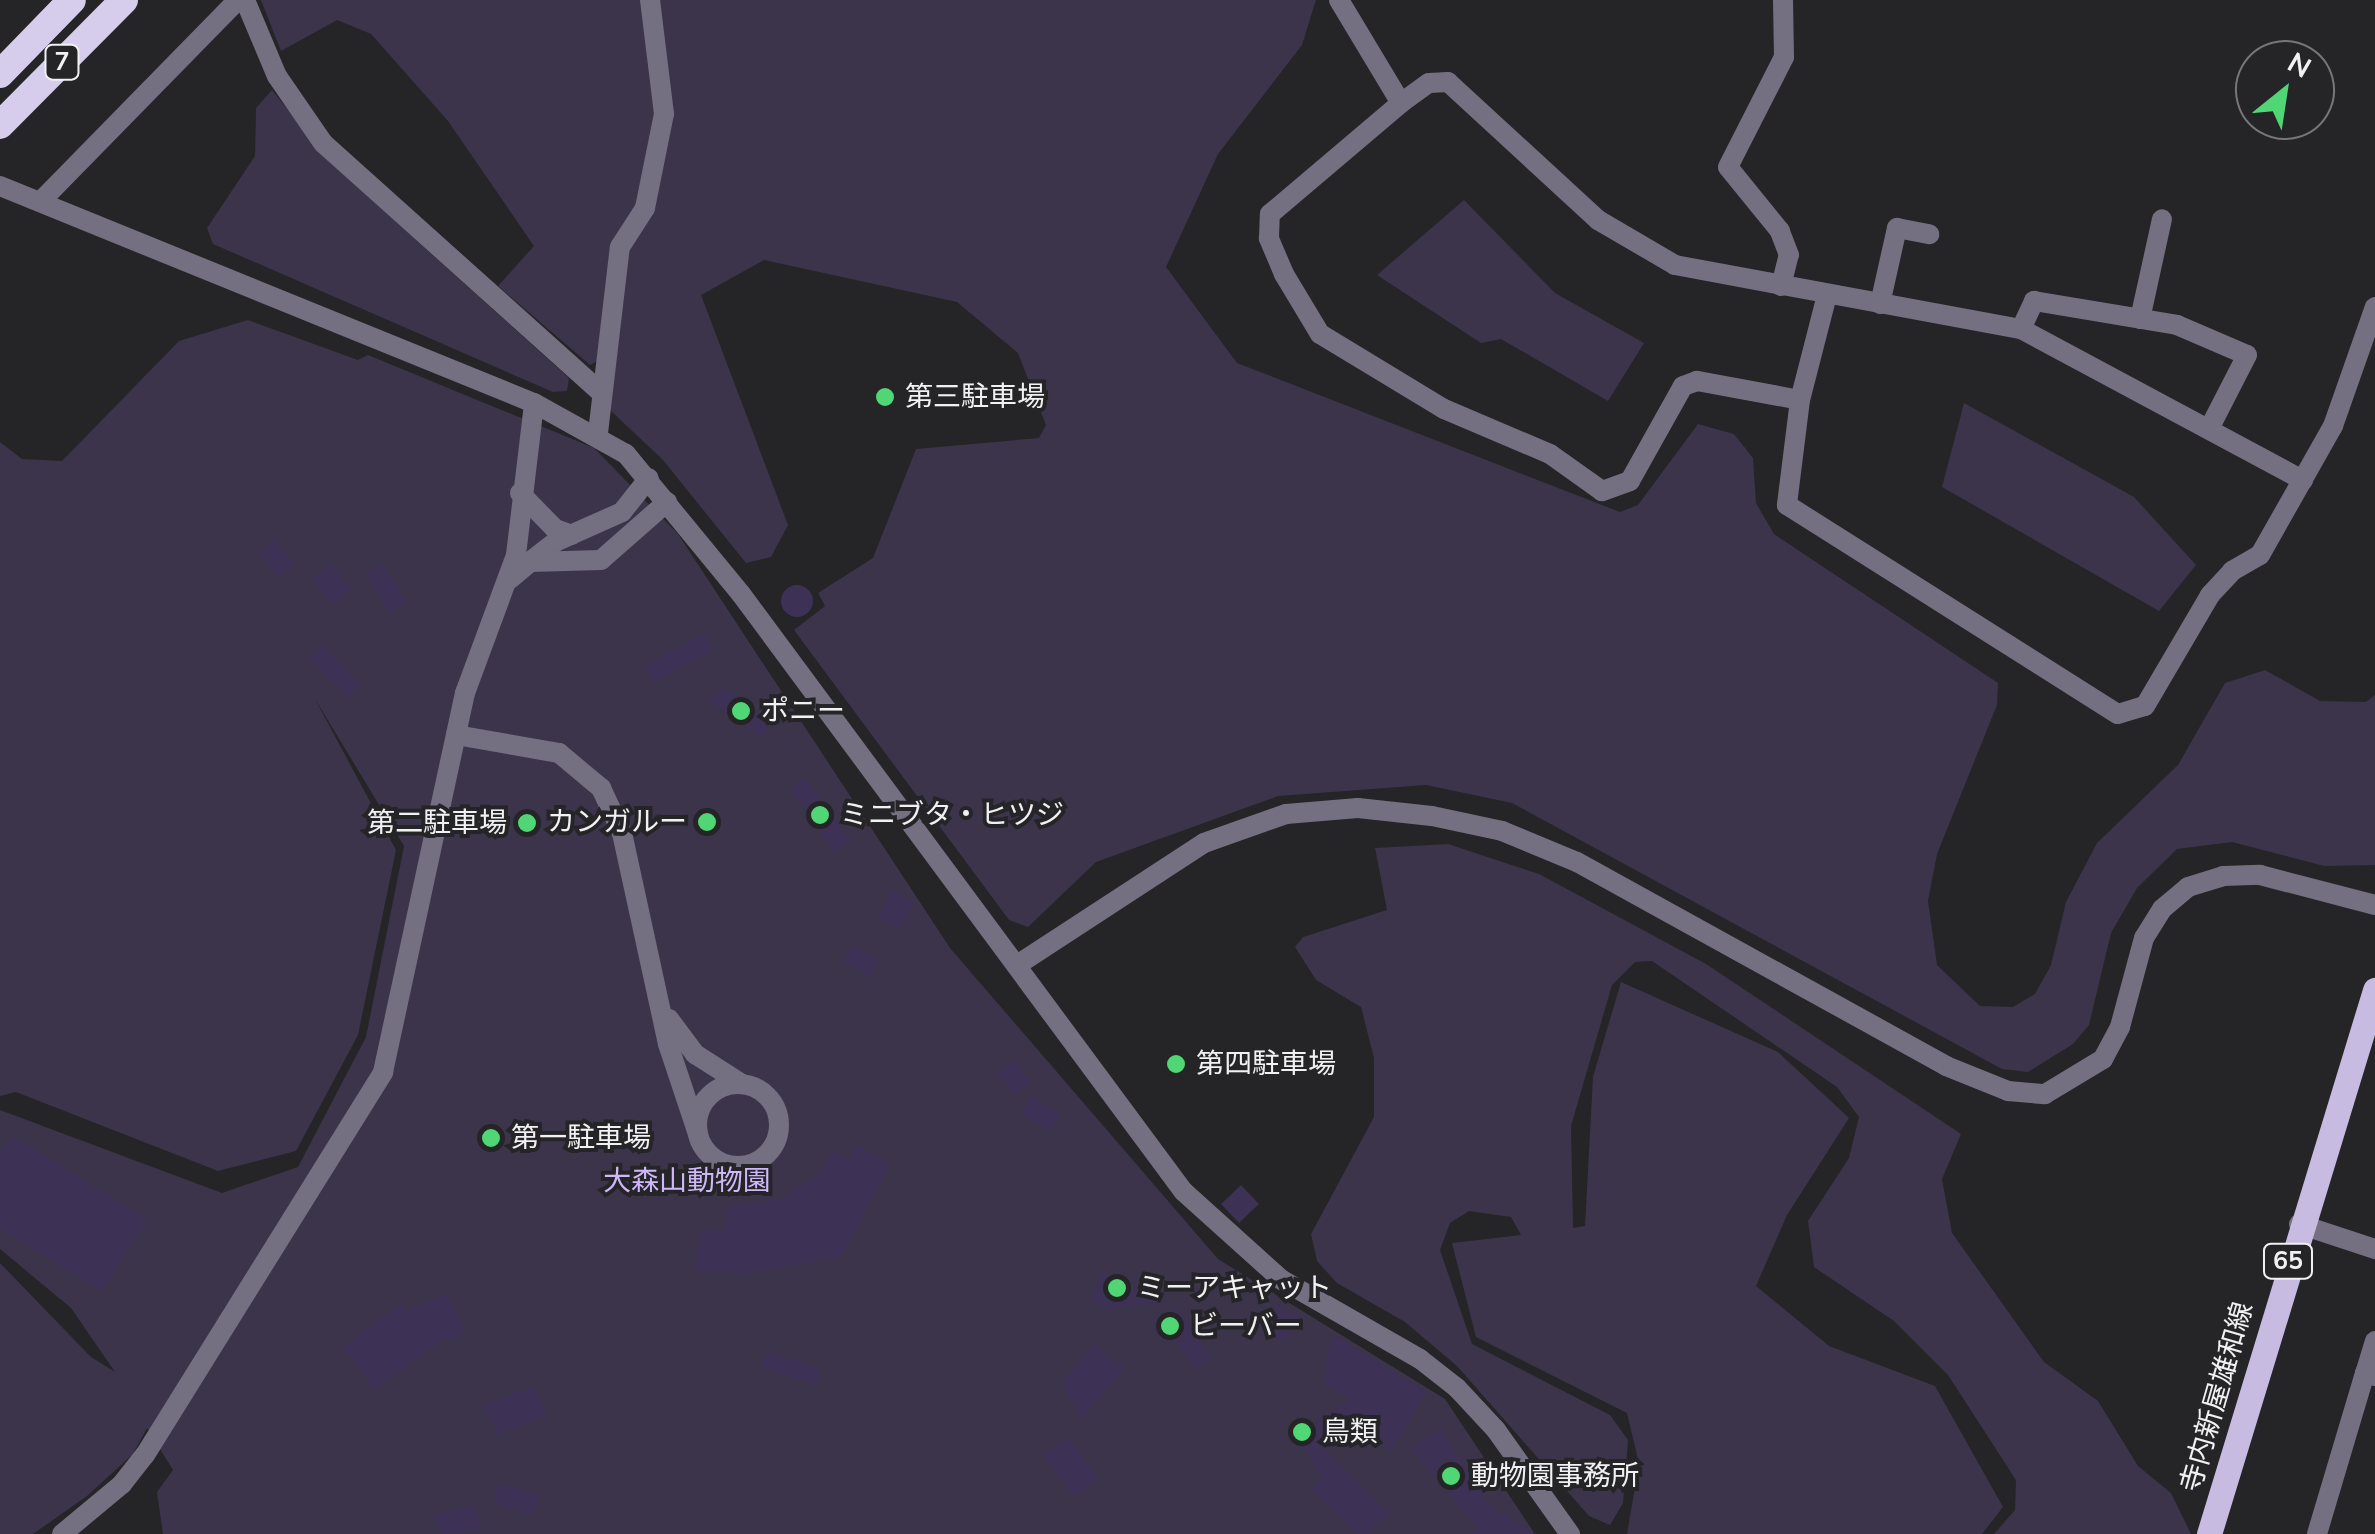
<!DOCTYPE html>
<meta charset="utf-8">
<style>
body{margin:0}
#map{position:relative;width:2375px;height:1534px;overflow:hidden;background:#252426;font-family:"Nunito Sans","Noto Sans JP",sans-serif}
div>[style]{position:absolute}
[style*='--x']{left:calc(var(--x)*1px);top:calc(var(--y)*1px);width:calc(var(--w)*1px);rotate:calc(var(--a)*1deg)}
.green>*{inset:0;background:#3c344b}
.building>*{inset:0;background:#3e3156}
.round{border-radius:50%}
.minor>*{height:20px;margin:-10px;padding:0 10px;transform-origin:10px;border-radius:10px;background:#756f82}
.minor>.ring{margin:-10px;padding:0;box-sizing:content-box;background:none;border:20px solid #756f82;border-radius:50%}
.tertiary>*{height:20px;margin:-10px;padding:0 10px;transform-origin:10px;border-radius:10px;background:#756f82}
.primary>*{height:25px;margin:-12.5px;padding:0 12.5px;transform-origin:12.5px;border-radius:12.5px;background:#c7bbe1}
.trunk>*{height:28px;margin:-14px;padding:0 14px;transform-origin:14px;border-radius:14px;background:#d6ccec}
.dots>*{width:28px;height:28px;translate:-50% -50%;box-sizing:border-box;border:5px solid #252426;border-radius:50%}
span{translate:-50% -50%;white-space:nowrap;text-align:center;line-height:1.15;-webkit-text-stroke:8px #252426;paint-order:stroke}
.shield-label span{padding:2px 8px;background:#252426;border:2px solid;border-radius:8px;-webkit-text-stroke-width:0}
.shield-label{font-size:25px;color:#f1f1f3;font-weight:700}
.poi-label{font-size:28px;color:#f1f1f3}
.left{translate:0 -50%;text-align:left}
.right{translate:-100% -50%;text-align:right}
.park-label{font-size:28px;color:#ceb8fb}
.street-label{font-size:28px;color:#f1f1f3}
.north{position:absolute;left:2235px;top:40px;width:100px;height:100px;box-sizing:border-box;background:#252426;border:2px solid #777678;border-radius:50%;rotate:30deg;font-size:28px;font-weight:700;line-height:40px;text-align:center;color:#f1f1f3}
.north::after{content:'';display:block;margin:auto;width:35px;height:45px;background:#50d674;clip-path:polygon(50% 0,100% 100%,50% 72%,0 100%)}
</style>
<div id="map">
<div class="green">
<i style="clip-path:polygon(261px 0,1316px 0,1302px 45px,1218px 154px,1166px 267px,1237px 363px,1620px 512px,1638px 505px,1698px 424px,1734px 434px,1753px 458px,1756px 503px,1774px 534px,1998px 683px,1997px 705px,1937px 854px,1928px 901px,1937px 965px,1980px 1006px,2013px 1007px,2035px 994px,2051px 965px,2066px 902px,2097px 843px,2178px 765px,2225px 683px,2265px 670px,2320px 701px,2366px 702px,2375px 695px,2375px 865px,2324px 866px,2232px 842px,2177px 849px,2137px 888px,2111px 933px,2089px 1025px,2073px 1044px,2028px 1072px,2002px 1069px,1512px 803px,1426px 785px,1278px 796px,1096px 862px,1028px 927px,1009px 920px,794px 630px,825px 606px,818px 593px,873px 558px,916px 449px,1039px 438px,1046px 425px,1018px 353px,957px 302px,764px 260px,701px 295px,788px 525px,771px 557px,746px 563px,663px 460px,610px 410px,613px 352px,590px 365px,498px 286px,534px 246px,448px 121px,371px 34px,337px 20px,281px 51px)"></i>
<i style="clip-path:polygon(272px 90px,335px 167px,569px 378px,567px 391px,553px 392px,213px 244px,207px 228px,255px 156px,256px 108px)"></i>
<i style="clip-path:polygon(1464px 200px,1555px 293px,1644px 343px,1608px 401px,1501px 339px,1481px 343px,1377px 275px)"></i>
<i style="clip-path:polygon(248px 320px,358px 360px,368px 355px,594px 448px,678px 534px,950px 948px,1218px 1259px,1445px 1399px,1535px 1534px,163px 1534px,157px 1492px,173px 1470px,147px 1428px,133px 1454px,87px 1496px,33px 1534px,0 1534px,0 1263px,91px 1357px,115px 1372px,71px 1308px,0 1249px,0 1110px,222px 1193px,298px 1167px,366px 1037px,404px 846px,315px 699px,396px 850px,358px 1035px,296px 1151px,218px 1171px,16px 1092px,0 1096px,0 442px,22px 459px,62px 461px,179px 341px)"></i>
<i style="clip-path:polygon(1964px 403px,2134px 497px,2196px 565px,2159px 611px,1942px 487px)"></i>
<i style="clip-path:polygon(1448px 844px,1539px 874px,1706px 964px,1961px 1134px,1942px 1179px,1952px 1233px,2044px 1362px,2098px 1401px,2138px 1466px,2171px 1493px,2191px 1534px,1994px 1534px,2015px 1510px,2016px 1480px,1948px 1375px,1894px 1321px,1814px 1267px,1808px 1221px,1849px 1158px,1859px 1117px,1837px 1087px,1652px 961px,1635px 962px,1612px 985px,1571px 1126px,1573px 1228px,1585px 1226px,1593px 1077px,1621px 982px,1778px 1052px,1849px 1118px,1787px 1215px,1756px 1286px,1829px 1346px,1935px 1386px,2003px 1507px,1982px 1534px,1627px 1534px,1639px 1464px,1627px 1413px,1476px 1337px,1452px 1243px,1521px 1235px,1511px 1217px,1469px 1211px,1450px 1223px,1440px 1250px,1472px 1344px,1610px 1415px,1628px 1440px,1623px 1503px,1610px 1525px,1589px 1516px,1457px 1366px,1405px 1322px,1337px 1283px,1317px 1261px,1311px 1234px,1374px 1117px,1374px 1058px,1361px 1007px,1316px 980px,1295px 947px,1303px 937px,1387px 910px,1375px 848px)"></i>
</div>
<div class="building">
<i style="clip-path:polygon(275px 540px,295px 564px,279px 577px,259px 553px)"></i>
<i style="clip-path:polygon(381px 563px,407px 603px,390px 613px,365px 573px)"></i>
<i style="clip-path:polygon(331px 564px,351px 589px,333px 604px,313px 579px)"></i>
<i class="round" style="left:781px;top:585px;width:32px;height:32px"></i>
<i style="clip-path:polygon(704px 633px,713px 650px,654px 683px,645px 666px)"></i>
<i style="clip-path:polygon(323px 646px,361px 686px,348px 698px,310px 659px)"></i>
<i style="clip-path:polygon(722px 686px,771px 722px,760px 737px,710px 701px)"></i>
<i style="clip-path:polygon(805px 778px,851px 841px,835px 852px,790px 789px)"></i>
<i style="clip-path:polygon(892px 891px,914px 903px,900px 929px,878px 918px)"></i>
<i style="clip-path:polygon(852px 945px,879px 961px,870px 977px,843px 961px)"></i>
<i style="clip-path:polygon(1014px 1061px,1031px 1083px,1015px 1095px,998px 1074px)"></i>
<i style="clip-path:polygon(1031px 1097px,1060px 1113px,1051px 1131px,1021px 1114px)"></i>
<i style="clip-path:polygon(13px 1136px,147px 1220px,102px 1292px,0 1228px,0 1156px)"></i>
<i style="clip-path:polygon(857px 1145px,891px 1165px,840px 1257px,747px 1273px,694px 1270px,702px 1229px,724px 1231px,730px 1206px,783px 1199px,820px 1173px,833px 1151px,849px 1160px)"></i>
<i style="clip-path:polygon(1241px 1185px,1259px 1204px,1239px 1223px,1221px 1204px)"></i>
<i style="clip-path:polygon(1102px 1273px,1168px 1302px,1108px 1309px,1090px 1301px)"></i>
<i style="clip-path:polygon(447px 1293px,465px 1334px,440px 1342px,375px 1389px,343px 1348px,401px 1304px,407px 1311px)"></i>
<i style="clip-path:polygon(1274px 1302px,1300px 1318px,1284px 1343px,1259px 1327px)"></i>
<i style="clip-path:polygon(1177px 1308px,1211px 1357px,1197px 1369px,1172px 1338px,1164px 1344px,1151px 1326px)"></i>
<i style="clip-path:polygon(1334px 1335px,1427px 1393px,1390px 1452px,1364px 1417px,1323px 1448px,1389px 1513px,1368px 1534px,1358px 1534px,1311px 1489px,1322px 1478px,1290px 1426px,1295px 1422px,1305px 1431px,1351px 1399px,1325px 1385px,1325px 1358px)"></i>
<i style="clip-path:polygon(1095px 1344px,1124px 1369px,1082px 1418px,1066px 1391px,1066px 1377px)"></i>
<i style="clip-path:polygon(767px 1352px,821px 1368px,816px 1385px,762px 1368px)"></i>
<i style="clip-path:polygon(535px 1386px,547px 1416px,498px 1434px,483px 1405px)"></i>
<i style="clip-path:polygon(1441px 1429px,1488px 1504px,1534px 1534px,1473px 1534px,1477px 1526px,1410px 1448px)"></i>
<i style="clip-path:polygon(1068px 1437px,1098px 1479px,1074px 1497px,1044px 1455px)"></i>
<i style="clip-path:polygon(498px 1484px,539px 1494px,535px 1515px,494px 1504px)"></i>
<i style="clip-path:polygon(475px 1505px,482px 1528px,442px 1534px,433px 1515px)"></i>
</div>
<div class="minor">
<i style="--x:245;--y:0;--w:82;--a:67.2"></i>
<i style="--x:277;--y:76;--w:81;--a:55.5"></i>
<i style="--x:323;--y:143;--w:375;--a:41.9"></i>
<i style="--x:1339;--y:0;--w:120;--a:59"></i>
<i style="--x:40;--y:202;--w:283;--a:-45.6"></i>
<i style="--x:1781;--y:286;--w:32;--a:-76"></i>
<i style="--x:1789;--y:255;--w:26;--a:-111"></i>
<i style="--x:1780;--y:231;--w:82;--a:-129.1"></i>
<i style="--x:1728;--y:167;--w:123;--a:-63"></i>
<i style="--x:1784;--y:57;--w:57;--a:-91"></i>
<i style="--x:1827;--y:295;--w:108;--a:104.4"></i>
<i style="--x:1800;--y:400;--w:106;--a:97.1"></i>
<i style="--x:1787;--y:505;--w:391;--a:32.3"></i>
<i style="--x:2118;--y:714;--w:28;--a:-17"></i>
<i style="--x:2145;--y:706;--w:129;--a:-59.6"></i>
<i style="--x:2210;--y:595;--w:33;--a:-47"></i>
<i style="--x:2232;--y:571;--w:32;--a:-30"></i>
<i style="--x:2260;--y:555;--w:148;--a:-60.5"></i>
<i style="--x:2333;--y:426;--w:126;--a:-70.6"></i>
<i style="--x:1880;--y:304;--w:78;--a:-77.4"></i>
<i style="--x:1897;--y:228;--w:33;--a:11"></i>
<i style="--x:2140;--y:319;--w:102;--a:-77.6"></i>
<i style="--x:2021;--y:329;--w:31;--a:-65"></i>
<i style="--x:2034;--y:301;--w:145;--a:9.5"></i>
<i style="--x:2177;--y:325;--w:76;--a:23.2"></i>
<i style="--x:2247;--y:355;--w:83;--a:117.2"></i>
<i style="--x:1800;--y:400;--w:105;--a:-169.5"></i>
<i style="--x:1697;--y:381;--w:15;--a:160"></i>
<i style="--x:1683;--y:386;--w:109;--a:119.2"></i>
<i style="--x:1630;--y:481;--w:30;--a:160"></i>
<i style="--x:1602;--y:491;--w:64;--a:-144.6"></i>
<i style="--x:1550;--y:454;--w:115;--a:-157"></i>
<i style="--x:1444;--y:409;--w:145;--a:-148.8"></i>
<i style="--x:1320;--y:334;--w:70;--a:-121"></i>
<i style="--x:1284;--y:274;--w:39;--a:-113"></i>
<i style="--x:1269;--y:238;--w:24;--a:-88"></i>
<i style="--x:1270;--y:214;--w:172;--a:-40.3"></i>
<i style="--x:1401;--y:103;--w:34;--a:-36"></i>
<i style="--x:1429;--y:83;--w:19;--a:-3"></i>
<i style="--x:1448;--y:82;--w:204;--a:42.6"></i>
<i style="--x:1598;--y:220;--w:89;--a:30.3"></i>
<i style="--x:1675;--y:265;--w:352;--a:10.5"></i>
<i style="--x:2021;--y:329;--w:320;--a:28.2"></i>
<i style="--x:598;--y:433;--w:187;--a:-83.3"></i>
<i style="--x:620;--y:247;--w:46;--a:-57.3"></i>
<i style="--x:645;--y:208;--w:96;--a:-78.6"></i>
<i style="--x:664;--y:114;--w:115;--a:-97"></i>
<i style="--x:520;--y:493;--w:50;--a:45.8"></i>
<i style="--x:555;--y:529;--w:18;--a:19"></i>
<i style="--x:531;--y:561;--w:33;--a:-38"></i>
<i style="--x:557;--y:541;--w:71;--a:-24"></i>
<i style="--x:622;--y:512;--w:43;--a:-51.5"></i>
<i style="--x:510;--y:579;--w:26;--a:-40"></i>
<i style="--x:530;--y:562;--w:71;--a:-1.6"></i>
<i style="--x:601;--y:560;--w:88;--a:-41.3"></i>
<i style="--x:456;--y:735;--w:105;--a:9.9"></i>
<i style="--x:559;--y:753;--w:55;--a:39.8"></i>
<i style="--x:601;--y:788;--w:50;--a:65"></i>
<i style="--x:622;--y:833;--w:216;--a:77.7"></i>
<i style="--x:668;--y:1044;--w:95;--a:71.6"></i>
<i style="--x:669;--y:1019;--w:44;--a:53.4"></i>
<i style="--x:695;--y:1054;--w:56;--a:32.6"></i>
<i class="ring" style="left:697px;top:1084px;width:62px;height:62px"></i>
<i style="--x:2299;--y:1224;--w:80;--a:18.2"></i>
<i style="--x:2375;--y:1341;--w:34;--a:107"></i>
<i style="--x:2365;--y:1373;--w:10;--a:17"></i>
<i style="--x:62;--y:1534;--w:78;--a:-39.8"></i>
<i style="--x:122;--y:1484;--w:37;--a:-52"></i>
<i style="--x:145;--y:1455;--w:451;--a:-58.1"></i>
<i style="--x:383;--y:1072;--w:388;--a:-77.8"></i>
<i style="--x:465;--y:693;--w:147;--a:-69.7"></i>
<i style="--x:516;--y:555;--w:153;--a:-83.2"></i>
<i style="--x:2317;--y:1534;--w:168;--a:-73.4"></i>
</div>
<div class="tertiary">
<i style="--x:0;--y:186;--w:576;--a:22.12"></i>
<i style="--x:534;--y:403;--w:105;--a:29"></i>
<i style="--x:626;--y:454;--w:181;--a:50.6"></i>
<i style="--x:741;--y:594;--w:743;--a:53.48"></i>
<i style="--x:1183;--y:1191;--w:133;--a:42"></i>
<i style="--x:1282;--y:1280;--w:159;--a:29.8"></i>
<i style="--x:1420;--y:1359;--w:47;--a:38.1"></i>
<i style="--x:1457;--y:1388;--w:57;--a:47.1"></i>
<i style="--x:1496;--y:1430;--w:128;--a:54.6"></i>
<i style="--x:1017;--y:965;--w:223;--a:-33.1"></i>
<i style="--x:1204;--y:843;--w:87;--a:-19.5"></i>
<i style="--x:1286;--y:814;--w:72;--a:-4.8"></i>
<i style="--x:1358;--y:808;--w:74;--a:6.2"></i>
<i style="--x:1432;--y:816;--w:72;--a:12.1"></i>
<i style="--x:1502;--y:831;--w:81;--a:22.5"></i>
<i style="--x:1577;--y:862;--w:422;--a:28.9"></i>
<i style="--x:1946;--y:1066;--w:67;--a:22"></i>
<i style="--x:2008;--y:1091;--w:37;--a:5"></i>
<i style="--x:2045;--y:1094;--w:68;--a:-31.1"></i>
<i style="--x:2103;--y:1059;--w:36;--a:-62"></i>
<i style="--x:2120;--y:1027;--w:92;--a:-74.9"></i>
<i style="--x:2144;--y:938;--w:34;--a:-58"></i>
<i style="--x:2162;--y:909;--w:34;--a:-40"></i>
<i style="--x:2188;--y:887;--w:37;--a:-17"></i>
<i style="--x:2223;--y:876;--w:37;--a:-2"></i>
<i style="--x:2260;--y:875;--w:119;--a:14.6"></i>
</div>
<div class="primary">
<i style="--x:2209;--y:1534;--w:569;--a:-73.03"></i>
</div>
<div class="trunk">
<i style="--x:0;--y:74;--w:103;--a:-45.8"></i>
<i style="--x:0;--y:125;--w:176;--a:-45.2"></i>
</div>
<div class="dots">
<i style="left:885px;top:397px;background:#50d674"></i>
<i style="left:741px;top:711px;background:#50d674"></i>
<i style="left:820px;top:815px;background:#50d674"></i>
<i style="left:707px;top:822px;background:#50d674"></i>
<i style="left:527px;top:823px;background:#50d674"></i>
<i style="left:1176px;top:1064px;background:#50d674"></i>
<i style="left:491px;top:1138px;background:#50d674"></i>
<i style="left:1117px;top:1288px;background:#50d674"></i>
<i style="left:1170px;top:1326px;background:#50d674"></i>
<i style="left:1302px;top:1432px;background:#50d674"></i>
<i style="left:1451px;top:1476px;background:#50d674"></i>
</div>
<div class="shield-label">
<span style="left:62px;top:62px">7</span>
<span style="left:2288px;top:1261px">65</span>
</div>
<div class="poi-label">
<span class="left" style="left:905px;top:397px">第三駐車場</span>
<span class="left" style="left:761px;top:711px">ポニー</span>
<span class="left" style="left:840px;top:815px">ミニブタ・ヒツジ</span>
<span class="right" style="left:687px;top:822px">カンガルー</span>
<span class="right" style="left:507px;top:823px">第二駐車場</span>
<span class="left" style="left:1196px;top:1064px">第四駐車場</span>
<span class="left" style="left:511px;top:1138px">第一駐車場</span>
<span class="left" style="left:1137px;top:1288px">ミーアキャット</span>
<span class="left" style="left:1190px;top:1326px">ビーバー</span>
<span class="left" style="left:1322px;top:1432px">鳥類</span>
<span class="left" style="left:1471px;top:1476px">動物園事務所</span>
</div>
<div class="park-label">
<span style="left:687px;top:1181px">大森山動物園</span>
</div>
<div class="street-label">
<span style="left:2217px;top:1397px;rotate:-74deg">寺内新屋雄和線</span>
</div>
<div class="north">N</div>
</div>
